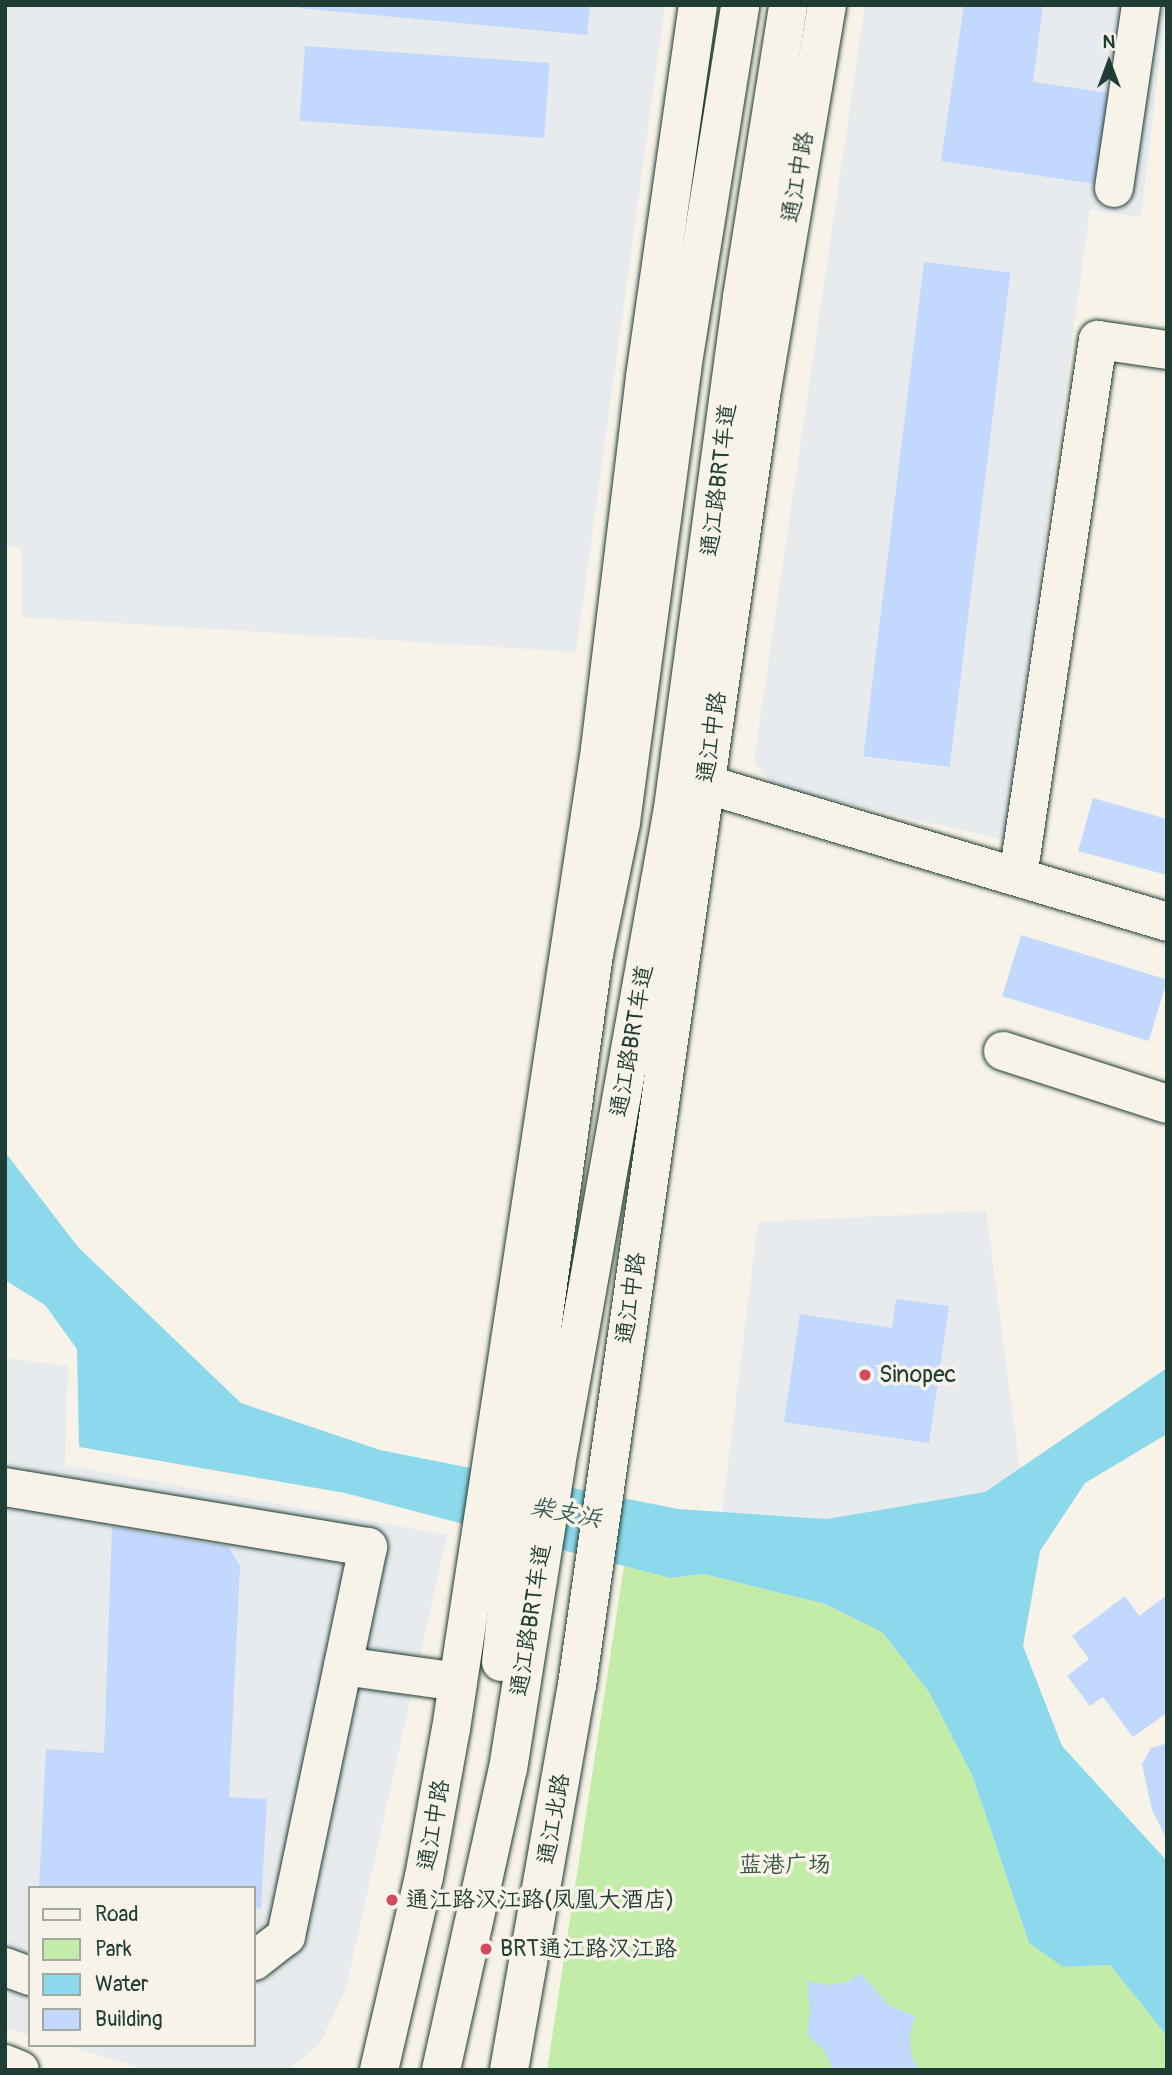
<!DOCTYPE html>
<meta charset="utf-8">
<style>
body{margin:0}
#map{position:relative;width:1172px;height:2075px;overflow:hidden;background:#f7f3e8;font-family:Pangolin,"LXGW WenKai TC",sans-serif}
div>[style]{position:absolute}
.built>*{inset:0;background:#e7ebee}
.green>*{inset:0;background:#c3eca8}
.water>*{inset:0;background:#8dd9ec}
.building>*{inset:0;background:#c3d8fd;transform-origin:0 0}
.roads{filter:drop-shadow(0 0 2px #1f3d34) drop-shadow(0 0 2px #1f3d34)}
.minor>*{height:38px;margin:-19px;padding:0 19px;transform-origin:19px;border-radius:19px;background:#f7f3e8}
.major>*{height:38px;margin:-19px;padding:0 19px;transform-origin:19px;border-radius:19px;background:#f7f3e8}
.dots>*{width:19px;height:19px;translate:-50% -50%;box-sizing:border-box;border:4px solid #f7f3e8;border-radius:50%}
span{translate:-50% -50%;white-space:nowrap;text-align:center;line-height:1.15;-webkit-text-stroke:7px #f7f3e8;paint-order:stroke}
.street-label{font-size:23px;color:#1f3d34}
.poi-label{font-size:23px;color:#1f3d34}
.left{translate:0 -50%;text-align:left}
.park-label{font-size:23px;color:#385745}
.water-label{font-size:24px;color:#355c59;font-style:italic}
.frame{position:absolute;inset:0;border:7px solid #1f3d34;pointer-events:none}
.legend{position:absolute;left:28px;top:1886px;width:228px;height:161px;box-sizing:border-box;background:#f7f3e8;border:2px solid #a1aaa0;margin:0;padding:9px 12px;list-style:none;font-size:21px;color:#1f3d34}
.legend li{display:flex;align-items:center;gap:14px;height:35px}
.legend b{width:35px;border:2px solid #a1aaa0}
.north{position:absolute;left:1074px;top:28px;width:70px;height:70px;-webkit-text-stroke:5px #f7f3e8;paint-order:stroke;rotate:0deg;font-size:19px;font-weight:700;line-height:28px;text-align:center;color:#1f3d34}
.north::after{content:'';display:block;margin:auto;width:24px;height:32px;background:#1f3d34;clip-path:polygon(50% 0,100% 100%,50% 72%,0 100%)}
</style>
<div id="map">
<div class="built">
<i style="clip-path:polygon(5px 5px,665px 5px,576px 652px,21px 617px,21px 547px,5px 547px)"></i>
<i style="clip-path:polygon(865px 5px,1166px 5px,1141px 217px,1090px 209px,1004px 840px,772px 786px,754px 760px)"></i>
<i style="clip-path:polygon(986px 1211px,1020px 1469px,985px 1492px,827px 1519px,722px 1512px,758px 1222px)"></i>
<i style="clip-path:polygon(5px 1358px,68px 1366px,65px 1465px,447px 1535px,346px 1988px,320px 2044px,288px 2070px,148px 2070px,64px 2045px,254px 2045px,254px 1888px,30px 1888px,30px 2035px,5px 2028px)"></i>
</div>
<div class="green">
<i style="clip-path:polygon(624px 1566px,670px 1578px,704px 1574px,825px 1604px,882px 1632px,929px 1692px,972px 1775px,1029px 1943px,1064px 1967px,1110px 1965px,1167px 2036px,1167px 2070px,547px 2070px)"></i>
</div>
<div class="water">
<i style="clip-path:polygon(5px 1152px,78px 1247px,241px 1403px,380px 1450px,678px 1509px,827px 1519px,985px 1492px,1167px 1368px,1167px 1434px,1085px 1483px,1040px 1551px,1023px 1646px,1062px 1746px,1167px 1861px,1167px 2036px,1110px 1965px,1063px 1967px,1029px 1943px,972px 1775px,929px 1692px,882px 1632px,825px 1604px,704px 1574px,670px 1578px,345px 1493px,79px 1447px,77px 1349px,45px 1305px,5px 1280px)"></i>
</div>
<div class="building">
<i style="clip-path:polygon(299px 5px,590px 5px,587px 35px,299px 8px)"></i>
<i style="clip-path:polygon(964px 5px,1043px 5px,1033px 82px,1109px 93px,1095px 184px,941px 161px)"></i>
<i style="left:305px;top:46px;width:245px;height:75px;rotate:4deg"></i>
<i style="left:924px;top:262px;width:87px;height:498px;rotate:7deg"></i>
<i style="clip-path:polygon(1093px 798px,1167px 819px,1167px 875px,1078px 851px)"></i>
<i style="left:1021px;top:935px;width:153px;height:64px;rotate:17deg"></i>
<i style="clip-path:polygon(896px 1299px,949px 1306px,929px 1443px,784px 1422px,800px 1314px,892px 1328px)"></i>
<i style="clip-path:polygon(112px 1527px,229px 1547px,240px 1566px,229px 1797px,267px 1799px,261px 1909px,254px 1908px,254px 1888px,39px 1888px,46px 1749px,104px 1753px)"></i>
<i style="clip-path:polygon(1167px 1595px,1167px 1713px,1133px 1737px,1103px 1697px,1090px 1706px,1067px 1676px,1089px 1659px,1072px 1636px,1125px 1596px,1139px 1616px)"></i>
<i style="clip-path:polygon(1167px 1743px,1167px 1840px,1152px 1810px,1142px 1764px,1151px 1748px)"></i>
<i style="clip-path:polygon(860px 1973px,890px 2006px,915px 2016px,910px 2035px,911px 2056px,919px 2070px,834px 2070px,823px 2049px,807px 2035px,810px 2012px,807px 1981px,827px 1985px,848px 1982px)"></i>
</div>
<div class="roads">
<div class="minor">
<i style="left:1114px;top:188px;width:185px;rotate:-81.6deg"></i>
<i style="left:705px;top:784px;width:482px;rotate:16.6deg"></i>
<i style="left:1018px;top:877px;width:543px;rotate:-81.53deg"></i>
<i style="left:1098px;top:340px;width:70px;rotate:8.2deg"></i>
<i style="left:1003px;top:1051px;width:172px;rotate:17.9deg"></i>
<i style="left:5px;top:1487px;width:368px;rotate:9.4deg"></i>
<i style="left:368px;top:1547px;width:398px;rotate:101.9deg"></i>
<i style="left:286px;top:1936px;width:41px;rotate:142deg"></i>
<i style="left:501px;top:1662px;width:213px;rotate:-83.5deg"></i>
<i style="left:525px;top:1450px;width:501px;rotate:-82.08deg"></i>
<i style="left:594px;top:954px;width:135px;rotate:-78.4deg"></i>
<i style="left:621px;top:822px;width:457px;rotate:-82.3deg"></i>
<i style="left:682px;top:369px;width:369px;rotate:-80.9deg"></i>
<i style="left:343px;top:1666px;width:116px;rotate:7.9deg"></i>
<i style="left:5px;top:1967px;width:27px;rotate:20deg"></i>
<i style="left:441px;top:2070px;width:308px;rotate:-77.5deg"></i>
<i style="left:508px;top:1769px;width:308px;rotate:-81deg"></i>
<i style="left:556px;top:1465px;width:667px;rotate:-79.9deg"></i>
<i style="left:673px;top:808px;width:516px;rotate:-82.31deg"></i>
<i style="left:742px;top:297px;width:296px;rotate:-81deg"></i>
</div>
<div class="major">
<i style="left:5px;top:2064px;width:16px;rotate:22deg"></i>
<i style="left:379px;top:2070px;width:198px;rotate:-76.9deg"></i>
<i style="left:424px;top:1877px;width:150px;rotate:-79.7deg"></i>
<i style="left:451px;top:1729px;width:991px;rotate:-81.35deg"></i>
<i style="left:600px;top:749px;width:375px;rotate:-83.1deg"></i>
<i style="left:645px;top:377px;width:376px;rotate:-81.9deg"></i>
<i style="left:509px;top:2070px;width:391px;rotate:-80deg"></i>
<i style="left:577px;top:1685px;width:1309px;rotate:-81.88deg"></i>
<i style="left:762px;top:389px;width:389px;rotate:-80.4deg"></i>
</div>
</div>
<div class="dots">
<i style="left:865px;top:1375px;background:#d1495b"></i>
<i style="left:392px;top:1900px;background:#d1495b"></i>
<i style="left:486px;top:1949px;background:#d1495b"></i>
</div>
<div class="street-label">
<span style="left:798px;top:177px;rotate:-80deg">通江中路</span>
<span style="left:719px;top:480px;rotate:-83deg">通江路BRT车道</span>
<span style="left:712px;top:737px;rotate:-82deg">通江中路</span>
<span style="left:632px;top:1041px;rotate:-80deg">通江路BRT车道</span>
<span style="left:631px;top:1298px;rotate:-82deg">通江中路</span>
<span style="left:531px;top:1620px;rotate:-81deg">通江路BRT车道</span>
<span style="left:554px;top:1819px;rotate:-80deg">通江北路</span>
<span style="left:434px;top:1825px;rotate:-80deg">通江中路</span>
</div>
<div class="poi-label">
<span class="left" style="left:879px;top:1375px">Sinopec</span>
<span class="left" style="left:406px;top:1900px">通江路汉江路(凤凰大酒店)</span>
<span class="left" style="left:500px;top:1949px">BRT通江路汉江路</span>
</div>
<div class="park-label">
<span style="left:785px;top:1865px">蓝港广场</span>
</div>
<div class="water-label">
<span style="left:566px;top:1513px;rotate:11deg">柴支浜</span>
</div>
<div class="frame"></div>
<ul class="legend">
<li><b style="height:9px;background:#f7f3e8"></b>Road</li>
<li><b style="height:19px;background:#c3eca8"></b>Park</li>
<li><b style="height:19px;background:#8dd9ec"></b>Water</li>
<li><b style="height:19px;background:#c3d8fd"></b>Building</li>
</ul>
<div class="north">N</div>
</div>
